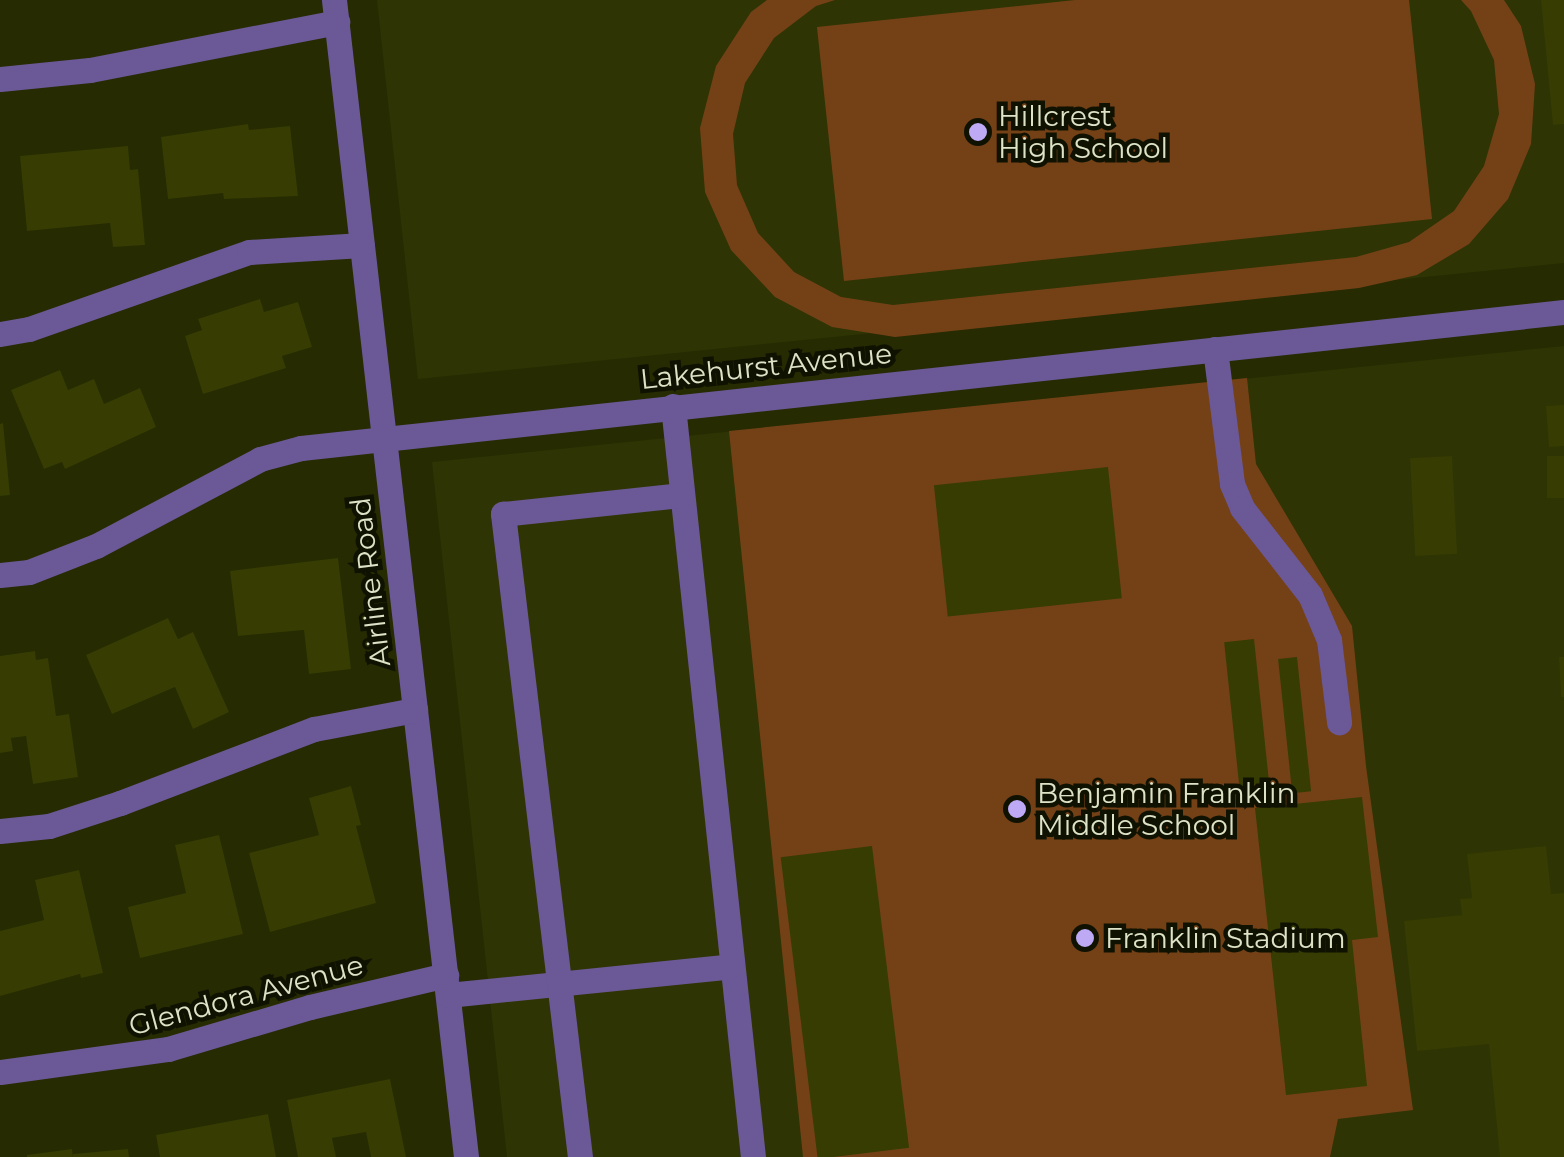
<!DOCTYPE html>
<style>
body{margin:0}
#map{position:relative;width:1564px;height:1157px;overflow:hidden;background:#262b02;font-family:Montserrat,sans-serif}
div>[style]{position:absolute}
.built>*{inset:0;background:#2f3404}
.green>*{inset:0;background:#744117}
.building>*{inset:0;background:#363c02;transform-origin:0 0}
.minor>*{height:25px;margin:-12.5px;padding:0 12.5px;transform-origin:12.5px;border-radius:12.5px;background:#6b5897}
.dots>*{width:28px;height:28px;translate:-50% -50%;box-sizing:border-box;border:5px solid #101201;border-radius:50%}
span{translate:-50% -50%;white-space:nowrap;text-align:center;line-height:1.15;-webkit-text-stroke:9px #101201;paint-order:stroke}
.poi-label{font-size:28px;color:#dee3c7}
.left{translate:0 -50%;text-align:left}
.street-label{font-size:28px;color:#dee3c7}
</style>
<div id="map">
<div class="built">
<i style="clip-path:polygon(377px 0,1564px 0,1564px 263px,418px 379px)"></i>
<i style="clip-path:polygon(1564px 346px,1564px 1157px,507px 1157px,432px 462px)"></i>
</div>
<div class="green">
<i style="clip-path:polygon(767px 0,835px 0,816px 6px,774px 38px,745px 83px,733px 134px,737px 185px,758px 233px,794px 272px,841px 297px,893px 305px,1356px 257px,1409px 242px,1454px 211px,1484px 166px,1499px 114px,1494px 60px,1471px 11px,1461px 0,1504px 0,1521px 26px,1535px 84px,1531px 144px,1508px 199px,1469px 244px,1417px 275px,1359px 288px,895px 337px,832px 327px,775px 297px,731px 250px,705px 192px,700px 128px,716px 66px,751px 12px)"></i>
<i style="clip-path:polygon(1075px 0,1409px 0,1432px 219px,844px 281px,817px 27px)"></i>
<i style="clip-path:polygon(1247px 378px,1256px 464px,1352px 626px,1366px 766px,1413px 1110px,1338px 1119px,1330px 1157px,803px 1157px,729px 431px)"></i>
</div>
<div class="building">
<i style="clip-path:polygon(1541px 0,1564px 0,1564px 124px,1553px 125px)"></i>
<i style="clip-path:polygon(248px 124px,249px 130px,290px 126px,298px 196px,224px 199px,223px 193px,168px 199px,161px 137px)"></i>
<i style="clip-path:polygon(128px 146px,130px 170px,138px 169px,145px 245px,113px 247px,110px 223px,27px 231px,20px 156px)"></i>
<i style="clip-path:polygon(260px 299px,264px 312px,298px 302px,312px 347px,282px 356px,286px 368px,203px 394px,185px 336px,202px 330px,198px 319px)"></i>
<i style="clip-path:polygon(60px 370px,68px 390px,94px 379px,104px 404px,140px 388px,156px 427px,65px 469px,62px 462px,44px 469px,11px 390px)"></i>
<i style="clip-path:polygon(1564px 405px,1564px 446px,1549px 447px,1546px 406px)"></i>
<i style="clip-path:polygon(3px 423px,10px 495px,0 496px,0 424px)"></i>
<i style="left:1452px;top:456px;width:98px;height:42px;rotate:87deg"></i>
<i style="left:1547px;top:456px;width:17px;height:42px"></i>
<i style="left:1108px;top:467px;width:132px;height:175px;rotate:84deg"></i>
<i style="clip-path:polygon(338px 558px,351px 669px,309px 674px,304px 630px,238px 636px,230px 571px)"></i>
<i style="clip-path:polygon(168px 618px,178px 639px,193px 632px,229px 712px,193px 729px,175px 687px,112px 714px,86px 655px)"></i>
<i style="left:1254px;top:639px;width:145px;height:30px;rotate:84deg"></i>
<i style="clip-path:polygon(35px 651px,36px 660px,48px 658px,56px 716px,69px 714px,78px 777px,33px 784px,26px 736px,11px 738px,13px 751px,0 753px,0 656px)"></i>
<i style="left:1297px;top:657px;width:135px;height:19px;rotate:84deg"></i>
<i style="clip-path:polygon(1559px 657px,1564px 657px,1564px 697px,1561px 697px)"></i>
<i style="clip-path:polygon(351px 786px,361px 825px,356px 826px,376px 903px,270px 932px,249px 853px,319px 835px,309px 798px)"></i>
<i style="clip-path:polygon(1362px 797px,1378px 937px,1352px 940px,1367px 1086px,1286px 1095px,1255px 808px)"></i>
<i style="clip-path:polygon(219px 835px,243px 934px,140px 958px,128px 907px,186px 893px,175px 845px)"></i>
<i style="left:872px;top:846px;width:304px;height:92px;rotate:83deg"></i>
<i style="clip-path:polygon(1546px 846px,1551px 894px,1564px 893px,1564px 1157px,1500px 1157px,1489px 1044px,1417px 1051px,1404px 921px,1462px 915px,1460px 899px,1472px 898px,1467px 854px)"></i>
<i style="clip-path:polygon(79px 870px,103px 973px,81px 978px,80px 974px,0 996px,0 931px,44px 920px,35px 880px)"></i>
<i style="clip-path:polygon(390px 1079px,406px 1157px,371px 1157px,366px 1132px,332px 1138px,336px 1157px,298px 1157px,287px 1100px)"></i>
<i style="clip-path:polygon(268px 1114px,276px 1157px,160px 1157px,156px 1135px)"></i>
<i style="clip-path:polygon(72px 1149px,73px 1157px,27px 1157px,27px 1155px)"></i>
<i style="clip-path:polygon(128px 1149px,129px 1157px,73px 1157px,73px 1154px)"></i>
</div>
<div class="minor">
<i style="left:334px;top:0;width:1165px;rotate:83.49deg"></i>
<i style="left:0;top:79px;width:90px;rotate:-5.7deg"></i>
<i style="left:90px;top:70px;width:252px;rotate:-11deg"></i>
<i style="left:0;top:334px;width:29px;rotate:-10deg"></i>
<i style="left:29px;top:329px;width:233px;rotate:-19.3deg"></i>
<i style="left:249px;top:252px;width:113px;rotate:-3.5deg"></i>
<i style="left:1215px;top:349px;width:136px;rotate:82.8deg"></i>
<i style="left:1232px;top:484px;width:26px;rotate:67deg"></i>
<i style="left:1242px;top:508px;width:110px;rotate:52deg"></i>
<i style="left:1310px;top:595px;width:49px;rotate:67.1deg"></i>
<i style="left:1329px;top:640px;width:83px;rotate:83deg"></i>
<i style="left:673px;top:406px;width:755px;rotate:83.92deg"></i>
<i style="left:0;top:575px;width:29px;rotate:-6deg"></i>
<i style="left:29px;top:572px;width:72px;rotate:-21.2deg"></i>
<i style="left:96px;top:546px;width:186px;rotate:-27.9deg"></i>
<i style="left:260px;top:459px;width:42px;rotate:-15deg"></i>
<i style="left:301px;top:448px;width:1270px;rotate:-6.15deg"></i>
<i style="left:0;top:831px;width:49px;rotate:-5.8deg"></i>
<i style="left:49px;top:826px;width:75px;rotate:-17.9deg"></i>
<i style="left:120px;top:803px;width:208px;rotate:-20.9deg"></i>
<i style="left:314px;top:729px;width:103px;rotate:-10.7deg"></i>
<i style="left:448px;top:995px;width:285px;rotate:-5.8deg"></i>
<i style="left:0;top:1072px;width:170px;rotate:-7.8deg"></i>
<i style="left:168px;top:1049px;width:148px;rotate:-16.5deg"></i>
<i style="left:310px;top:1007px;width:140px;rotate:-13.2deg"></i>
<i style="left:580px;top:1157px;width:648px;rotate:-96.83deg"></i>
<i style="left:503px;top:514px;width:180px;rotate:-6.1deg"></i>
</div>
<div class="dots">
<i style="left:978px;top:132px;background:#bea9f5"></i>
<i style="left:1017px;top:809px;background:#bea9f5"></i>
<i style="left:1085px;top:938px;background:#bea9f5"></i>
</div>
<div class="poi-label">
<span class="left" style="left:998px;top:132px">Hillcrest<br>High School</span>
<span class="left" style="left:1037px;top:809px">Benjamin Franklin<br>Middle School</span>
<span class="left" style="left:1105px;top:938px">Franklin Stadium</span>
</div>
<div class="street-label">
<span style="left:766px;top:366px;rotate:-6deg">Lakehurst Avenue</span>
<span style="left:370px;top:582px;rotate:-97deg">Airline Road</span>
<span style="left:246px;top:995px;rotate:-15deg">Glendora Avenue</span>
</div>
</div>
